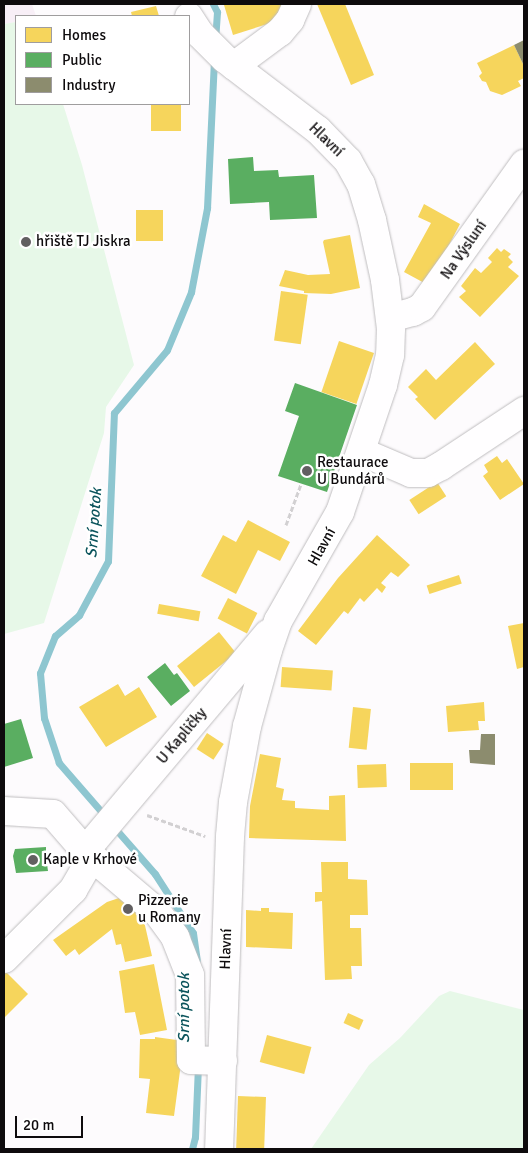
<!DOCTYPE html>
<meta charset="utf-8">
<style>
body{margin:0}
#map{position:relative;width:528px;height:1153px;overflow:hidden;background:#fdfbfd;font-family:Signika,sans-serif}
div>[style]{position:absolute}
.built>*{inset:0;background:#f8eff7}
.green>*{inset:0;background:#e7f8e8}
.homes>*{inset:0;background:#f6d55c;transform-origin:0 0}
.public>*{inset:0;background:#5aae61}
.industry>*{inset:0;background:#8c8c6e}
.stream>*{height:7px;margin:-3.5px;padding:0 3.5px;transform-origin:3.5px;border-radius:3.5px;background:#8ec6d0}
.path>*{height:3px;margin-top:-1.5px;transform-origin:0;background:repeating-linear-gradient(90deg,#d2d0d2 0 5px,transparent 0 7.5px)}
.roads{filter:drop-shadow(0 0 1px #bfbdbf) drop-shadow(0 0 1px #bfbdbf)}
.minor>*{height:28px;margin:-14px;padding:0 14px;transform-origin:14px;border-radius:14px;background:#fffeff}
.dots>*{width:14px;height:14px;translate:-50% -50%;box-sizing:border-box;border:2px solid #fff;border-radius:50%}
span{translate:-50% -50%;white-space:nowrap;text-align:center;line-height:1.15;-webkit-text-stroke:5px #fff;paint-order:stroke}
.street-label{font-size:15px;color:#0e0b0d}
.poi-label{font-size:15px;color:#0e0b0d}
.left{translate:0 -50%;text-align:left}
.water-label{font-size:16px;color:#0b545c;font-style:italic}
.frame{position:absolute;inset:0;border:5px solid #0e0b0d;pointer-events:none}
.legend{position:absolute;left:15px;top:15px;width:175px;height:90px;box-sizing:border-box;background:#fff;border:1px solid #9f9d9e;margin:0;padding:6px 9px;list-style:none;font-size:15px;color:#0e0b0d}
.legend li{display:flex;align-items:center;gap:10px;height:25px}
.legend b{width:25px;border:1px solid #9f9d9e}
.scale{position:absolute;left:15px;top:1116px;width:68px;height:22px;box-sizing:border-box;border:2px solid #0e0b0d;border-top:0;padding-left:6px;font-size:15px;line-height:18px;white-space:nowrap;color:#0e0b0d;-webkit-text-stroke:4px #fff;paint-order:stroke}
</style>
<div id="map">
<div class="built">
<i style="clip-path:polygon(4px 4px,32px 4px,36px 16px,16px 16px,16px 22px,4px 24px)"></i>
</div>
<div class="green">
<i style="clip-path:polygon(16px 22px,16px 104px,63px 104px,82px 165px,134px 365px,106px 407px,104px 433px,44px 623px,4px 634px,4px 24px)"></i>
<i style="clip-path:polygon(450px 991px,524px 1010px,524px 1149px,311px 1149px,369px 1065px,400px 1038px,439px 996px)"></i>
</div>
<div class="homes">
<i style="clip-path:polygon(226px 4px,291px 4px,280px 20px,233px 35px,224px 5px)"></i>
<i style="clip-path:polygon(317px 4px,345px 4px,374px 75px,351px 85px)"></i>
<i style="clip-path:polygon(156px 6px,159px 16px,132px 16px,131px 12px)"></i>
<i style="clip-path:polygon(514px 45px,524px 66px,524px 78px,518px 81px,521px 86px,502px 95px,490px 91px,486px 82px,482px 81px,479px 76px,482px 73px,477px 63px)"></i>
<i style="left:151px;top:104px;width:30px;height:27px"></i>
<i style="clip-path:polygon(424px 204px,460px 224px,428px 285px,404px 272px,431px 223px,418px 217px)"></i>
<i style="left:163px;top:210px;width:31px;height:27px;rotate:90deg"></i>
<i style="clip-path:polygon(350px 235px,360px 288px,331px 294px,304px 293px,304px 291px,279px 286px,285px 270px,308px 275px,330px 274px,323px 242px,324px 240px)"></i>
<i style="clip-path:polygon(497px 248px,501px 252px,504px 249px,511px 254px,508px 257px,513px 262px,508px 267px,519px 276px,480px 317px,459px 297px,466px 291px,461px 286px,475px 268px,481px 273px,492px 262px,488px 258px)"></i>
<i style="left:281px;top:291px;width:27px;height:50px;rotate:8deg"></i>
<i style="left:339px;top:341px;width:37px;height:54px;rotate:19deg"></i>
<i style="clip-path:polygon(475px 342px,495px 364px,435px 420px,415px 399px,418px 397px,408px 387px,426px 369px,436px 380px)"></i>
<i style="clip-path:polygon(497px 456px,502px 463px,507px 459px,524px 484px,500px 500px,483px 476px,488px 472px,484px 465px)"></i>
<i style="left:437px;top:482px;width:17px;height:33px;rotate:57deg"></i>
<i style="clip-path:polygon(248px 520px,290px 542px,280px 561px,258px 550px,236px 594px,201px 576px,223px 535px,236px 542px)"></i>
<i style="clip-path:polygon(377px 535px,410px 565px,398px 577px,391px 572px,381px 583px,386px 587px,382px 593px,377px 588px,364px 602px,360px 598px,348px 614px,344px 611px,316px 645px,298px 631px,338px 578px)"></i>
<i style="left:459px;top:575px;width:9px;height:34px;rotate:72deg"></i>
<i style="left:228px;top:598px;width:33px;height:23px;rotate:27deg"></i>
<i style="left:159px;top:604px;width:42px;height:10px;rotate:10deg"></i>
<i style="clip-path:polygon(524px 623px,524px 667px,517px 669px,508px 626px)"></i>
<i style="left:219px;top:632px;width:27px;height:54px;rotate:51deg"></i>
<i style="left:282px;top:667px;width:51px;height:20px;rotate:4deg"></i>
<i style="clip-path:polygon(118px 684px,125px 696px,139px 687px,157px 717px,106px 747px,79px 707px)"></i>
<i style="clip-path:polygon(484px 702px,485px 721px,478px 721px,479px 730px,448px 732px,446px 706px)"></i>
<i style="left:353px;top:707px;width:18px;height:41px;rotate:6deg"></i>
<i style="left:207px;top:733px;width:20px;height:19px;rotate:33deg"></i>
<i style="clip-path:polygon(260px 754px,281px 758px,276px 787px,284px 789px,282px 800px,295px 801px,295px 808px,329px 810px,329px 796px,345px 795px,346px 841px,249px 838px,250px 806px)"></i>
<i style="left:453px;top:763px;width:27px;height:43px;rotate:90deg"></i>
<i style="left:386px;top:764px;width:23px;height:29px;rotate:88deg"></i>
<i style="clip-path:polygon(321px 862px,348px 862px,348px 879px,367px 880px,368px 915px,350px 915px,350px 928px,361px 928px,362px 966px,351px 966px,352px 979px,325px 980px,322px 901px,315px 902px,315px 892px,322px 892px)"></i>
<i style="clip-path:polygon(125px 896px,141px 908px,152px 956px,125px 962px,121px 944px,116px 945px,112px 929px,79px 955px,75px 949px,66px 956px,53px 940px,107px 902px)"></i>
<i style="clip-path:polygon(261px 908px,269px 908px,269px 912px,293px 913px,292px 949px,246px 947px,246px 910px,261px 911px)"></i>
<i style="clip-path:polygon(154px 964px,167px 1030px,140px 1035px,135px 1012px,125px 1013px,119px 971px)"></i>
<i style="clip-path:polygon(6px 972px,28px 994px,4px 1018px,4px 974px)"></i>
<i style="left:348px;top:1013px;width:17px;height:11px;rotate:24deg"></i>
<i style="left:267px;top:1035px;width:46px;height:28px;rotate:15deg"></i>
<i style="clip-path:polygon(155px 1037px,184px 1041px,174px 1116px,146px 1113px,150px 1079px,139px 1078px,140px 1039px,155px 1039px)"></i>
<i style="left:238px;top:1096px;width:28px;height:53px;rotate:2deg"></i>
</div>
<div class="public">
<i style="clip-path:polygon(253px 157px,254px 171px,278px 170px,279px 177px,314px 175px,317px 218px,270px 220px,269px 202px,230px 204px,228px 159px)"></i>
<i style="clip-path:polygon(295px 383px,357px 405px,327px 492px,278px 476px,299px 416px,285px 411px)"></i>
<i style="clip-path:polygon(165px 663px,174px 675px,177px 673px,190px 691px,171px 706px,147px 677px)"></i>
<i style="clip-path:polygon(21px 719px,33px 758px,4px 767px,4px 724px)"></i>
<i style="clip-path:polygon(46px 847px,46px 854px,52px 854px,53px 864px,47px 864px,48px 871px,16px 873px,13px 856px,15px 849px)"></i>
</div>
<div class="industry">
<i style="clip-path:polygon(524px 40px,524px 66px,514px 45px)"></i>
<i style="clip-path:polygon(481px 734px,495px 734px,495px 765px,470px 763px,469px 750px,480px 750px)"></i>
</div>
<div class="stream">
<i style="left:213px;top:4px;width:9px;rotate:63deg"></i>
<i style="left:217px;top:12px;width:26px;rotate:94deg"></i>
<i style="left:106px;top:817px;width:72px;rotate:-131deg"></i>
<i style="left:59px;top:763px;width:47px;rotate:-108.4deg"></i>
<i style="left:44px;top:718px;width:45px;rotate:-95.1deg"></i>
<i style="left:40px;top:673px;width:40px;rotate:-68deg"></i>
<i style="left:55px;top:636px;width:32px;rotate:-41deg"></i>
<i style="left:79px;top:615px;width:61px;rotate:-61.8deg"></i>
<i style="left:108px;top:561px;width:148px;rotate:-87.7deg"></i>
<i style="left:114px;top:413px;width:82px;rotate:-49.9deg"></i>
<i style="left:167px;top:350px;width:63px;rotate:-67.5deg"></i>
<i style="left:191px;top:292px;width:86px;rotate:-79.2deg"></i>
<i style="left:207px;top:208px;width:150px;rotate:-87.3deg"></i>
<i style="left:113px;top:826px;width:64px;rotate:48.8deg"></i>
<i style="left:155px;top:874px;width:70px;rotate:57.2deg"></i>
<i style="left:193px;top:933px;width:27px;rotate:82deg"></i>
<i style="left:192px;top:1149px;width:12px;rotate:-76deg"></i>
<i style="left:195px;top:1137px;width:71px;rotate:-87.6deg"></i>
</div>
<div class="path">
<i style="left:286px;top:525px;width:44px;rotate:-69.9deg"></i>
<i style="left:147px;top:815px;width:62px;rotate:19.9deg"></i>
</div>
<div class="roads">
<div class="minor">
<i style="left:189px;top:17px;width:20px;rotate:57deg"></i>
<i style="left:200px;top:34px;width:35px;rotate:45deg"></i>
<i style="left:225px;top:59px;width:117px;rotate:37.4deg"></i>
<i style="left:318px;top:130px;width:43px;rotate:45.9deg"></i>
<i style="left:348px;top:161px;width:26px;rotate:61deg"></i>
<i style="left:361px;top:184px;width:38px;rotate:73deg"></i>
<i style="left:372px;top:220px;width:61px;rotate:77.8deg"></i>
<i style="left:385px;top:280px;width:49px;rotate:83deg"></i>
<i style="left:391px;top:329px;width:26px;rotate:92deg"></i>
<i style="left:390px;top:355px;width:31px;rotate:103deg"></i>
<i style="left:383px;top:385px;width:134px;rotate:108.7deg"></i>
<i style="left:340px;top:512px;width:125px;rotate:119.6deg"></i>
<i style="left:278px;top:621px;width:31px;rotate:109deg"></i>
<i style="left:268px;top:650px;width:79px;rotate:105.4deg"></i>
<i style="left:247px;top:726px;width:77px;rotate:100.4deg"></i>
<i style="left:233px;top:802px;width:35px;rotate:95deg"></i>
<i style="left:230px;top:837px;width:312px;rotate:92deg"></i>
<i style="left:234px;top:66px;width:57px;rotate:-36.5deg"></i>
<i style="left:280px;top:32px;width:16px;rotate:-50deg"></i>
<i style="left:290px;top:20px;width:17px;rotate:-66deg"></i>
<i style="left:390px;top:318px;width:24px;rotate:-15deg"></i>
<i style="left:413px;top:312px;width:10px;rotate:-29deg"></i>
<i style="left:422px;top:307px;width:176px;rotate:-54.5deg"></i>
<i style="left:362px;top:452px;width:53px;rotate:23.2deg"></i>
<i style="left:411px;top:473px;width:17px"></i>
<i style="left:428px;top:473px;width:15px;rotate:-28deg"></i>
<i style="left:441px;top:466px;width:100px;rotate:-33.5deg"></i>
<i style="left:4px;top:811px;width:49px;rotate:3.5deg"></i>
<i style="left:53px;top:814px;width:49px;rotate:49.1deg"></i>
<i style="left:85px;top:851px;width:94px;rotate:40.3deg"></i>
<i style="left:157px;top:912px;width:31px;rotate:54deg"></i>
<i style="left:175px;top:937px;width:41px;rotate:68.5deg"></i>
<i style="left:190px;top:975px;width:85px;rotate:89.3deg"></i>
<i style="left:191px;top:1060px;width:32px;rotate:2deg"></i>
<i style="left:4px;top:959px;width:98px;rotate:-45deg"></i>
<i style="left:73px;top:890px;width:24px;rotate:-60deg"></i>
<i style="left:85px;top:869px;width:18px;rotate:-90deg"></i>
<i style="left:85px;top:851px;width:284px;rotate:-49.9deg"></i>
</div>
</div>
<div class="dots">
<i style="left:26px;top:242px;background:#625f61"></i>
<i style="left:307px;top:471px;background:#625f61"></i>
<i style="left:33px;top:860px;background:#625f61"></i>
<i style="left:128px;top:909px;background:#625f61"></i>
</div>
<div class="street-label">
<span style="left:326px;top:140px;rotate:44deg">Hlavní</span>
<span style="left:464px;top:250px;rotate:-55deg">Na Výsluní</span>
<span style="left:322px;top:547px;rotate:-61deg">Hlavní</span>
<span style="left:182px;top:736px;rotate:-50deg">U Kapličky</span>
<span style="left:226px;top:949px;rotate:-88deg">Hlavní</span>
</div>
<div class="poi-label">
<span class="left" style="left:36px;top:242px">hřiště TJ Jiskra</span>
<span class="left" style="left:317px;top:471px">Restaurace<br>U Bundárů</span>
<span class="left" style="left:43px;top:860px">Kaple v Krhové</span>
<span class="left" style="left:138px;top:909px">Pizzerie<br>u Romany</span>
</div>
<div class="water-label">
<span style="left:94px;top:523px;rotate:-86deg">Srní potok</span>
<span style="left:184px;top:1008px;rotate:-90deg">Srní potok</span>
</div>
<div class="frame"></div>
<ul class="legend">
<li><b style="height:14px;background:#f6d55c"></b>Homes</li>
<li><b style="height:14px;background:#5aae61"></b>Public</li>
<li><b style="height:14px;background:#8c8c6e"></b>Industry</li>
</ul>
<div class="scale">20 m</div>
</div>
